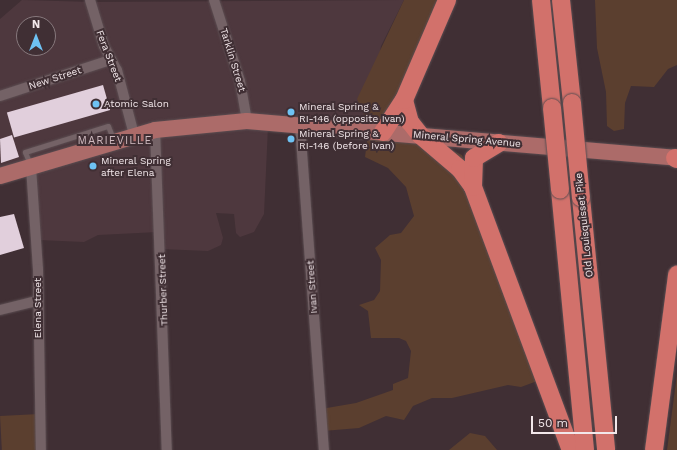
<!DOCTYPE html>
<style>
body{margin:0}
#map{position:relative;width:677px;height:450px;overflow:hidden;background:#402f34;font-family:"Work Sans",sans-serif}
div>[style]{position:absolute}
.built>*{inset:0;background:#4e383e}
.green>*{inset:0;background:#5b3f2f;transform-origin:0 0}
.building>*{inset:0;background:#e1cfdc;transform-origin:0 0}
.roads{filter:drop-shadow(0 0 1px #5b4d51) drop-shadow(0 0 1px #5b4d51)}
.lane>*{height:5px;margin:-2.5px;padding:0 2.5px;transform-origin:2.5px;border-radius:2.5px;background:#746266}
.street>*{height:10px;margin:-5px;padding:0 5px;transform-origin:5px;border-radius:5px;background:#746266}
.primary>*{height:16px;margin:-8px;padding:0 8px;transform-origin:8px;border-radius:8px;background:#ac6b69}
.highway>*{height:18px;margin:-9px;padding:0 9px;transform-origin:9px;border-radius:9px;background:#d2716b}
.bridges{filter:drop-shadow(0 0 1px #5b4d51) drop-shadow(0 0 1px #5b4d51)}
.highway-bridge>*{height:18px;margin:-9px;padding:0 9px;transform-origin:9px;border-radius:9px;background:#d2716b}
.dots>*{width:11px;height:11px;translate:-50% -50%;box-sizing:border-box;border:2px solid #402f34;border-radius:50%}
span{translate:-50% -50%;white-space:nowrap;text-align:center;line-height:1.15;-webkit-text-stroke:4px #402f34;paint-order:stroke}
.street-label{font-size:10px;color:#f2e7ea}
.poi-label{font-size:10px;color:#f2e7ea}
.left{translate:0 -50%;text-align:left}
.neighbourhood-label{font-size:11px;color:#d0bbc0;letter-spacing:1px}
.north{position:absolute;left:16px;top:16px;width:40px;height:40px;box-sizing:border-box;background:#402f34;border:1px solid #87797d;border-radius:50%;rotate:0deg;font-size:11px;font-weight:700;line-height:16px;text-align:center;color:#f2e7ea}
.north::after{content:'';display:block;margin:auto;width:14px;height:18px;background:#6ec2f3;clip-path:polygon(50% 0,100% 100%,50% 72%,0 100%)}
.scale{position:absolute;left:531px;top:416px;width:86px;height:18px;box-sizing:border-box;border:2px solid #f2e7ea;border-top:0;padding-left:5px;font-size:12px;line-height:14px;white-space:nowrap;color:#f2e7ea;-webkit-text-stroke:3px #402f34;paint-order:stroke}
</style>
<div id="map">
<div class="built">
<i style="clip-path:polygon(evenodd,22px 0,93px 2px,404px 0,381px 46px,369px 126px,268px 127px,264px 214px,254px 232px,240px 237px,236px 233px,234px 214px,216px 213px,223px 238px,221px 245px,208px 251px,161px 249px,158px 232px,98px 235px,84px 242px,39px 240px,37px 171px,0 183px,0 19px,22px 0,24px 24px,48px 24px,48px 48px,24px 48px,24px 24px)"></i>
</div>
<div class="green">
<i style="clip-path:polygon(404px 0,451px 0,401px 127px,462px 155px,548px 377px,521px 387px,508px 385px,452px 398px,432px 398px,413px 406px,404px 420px,386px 416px,359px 428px,323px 431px,321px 409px,356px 403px,393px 390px,393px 384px,408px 378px,411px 351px,406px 341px,399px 338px,371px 338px,368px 311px,359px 305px,374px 300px,380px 291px,381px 260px,375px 248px,390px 235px,401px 233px,414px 216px,406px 187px,388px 168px,365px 157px,369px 126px,357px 99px)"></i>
<i style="clip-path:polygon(595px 0,677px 0,677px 65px,668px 69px,654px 87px,631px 86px,625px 103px,624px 129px,614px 131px,607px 126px,606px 92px,597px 48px)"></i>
<i style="clip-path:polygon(677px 374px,677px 450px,667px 450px)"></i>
<i style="left:39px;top:414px;width:36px;height:39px;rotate:87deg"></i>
<i style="clip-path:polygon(470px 433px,485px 436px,497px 450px,449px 450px)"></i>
</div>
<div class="building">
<i style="left:103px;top:85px;width:26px;height:100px;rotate:74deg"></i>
<i style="clip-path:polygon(12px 135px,19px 157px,1px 163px,0 139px)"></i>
<i style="clip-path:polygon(14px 214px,24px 248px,0 255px,0 217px)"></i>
</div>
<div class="roads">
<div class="lane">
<i style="left:30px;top:164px;width:13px;rotate:-113deg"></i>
<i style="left:25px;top:152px;width:87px;rotate:-17.4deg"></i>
<i style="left:108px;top:126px;width:16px;rotate:68deg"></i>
</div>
<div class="street">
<i style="left:90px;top:0;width:48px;rotate:73.1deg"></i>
<i style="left:104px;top:46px;width:27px;rotate:62deg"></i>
<i style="left:117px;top:70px;width:67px;rotate:75.3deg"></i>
<i style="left:214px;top:0;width:85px;rotate:72.2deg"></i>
<i style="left:240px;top:81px;width:41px;rotate:80.1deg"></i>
<i style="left:0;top:96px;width:116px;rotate:-18.1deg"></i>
<i style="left:300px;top:125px;width:326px;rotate:85.8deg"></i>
<i style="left:155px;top:130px;width:320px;rotate:87.9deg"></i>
<i style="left:31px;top:167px;width:102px;rotate:86.1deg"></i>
<i style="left:38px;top:269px;width:181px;rotate:89.1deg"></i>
<i style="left:0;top:310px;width:38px;rotate:-14deg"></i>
</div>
<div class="primary">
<i style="left:0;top:176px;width:162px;rotate:-16.5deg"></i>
<i style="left:155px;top:130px;width:92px;rotate:-5.6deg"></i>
<i style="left:247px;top:121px;width:432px;rotate:4.9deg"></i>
</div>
<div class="highway">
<i style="left:541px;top:0;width:109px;rotate:84.2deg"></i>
<i style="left:561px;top:0;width:104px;rotate:83.9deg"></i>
<i style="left:404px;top:100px;width:23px;rotate:75deg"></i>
<i style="left:410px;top:122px;width:16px;rotate:52deg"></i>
<i style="left:420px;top:135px;width:52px;rotate:40.4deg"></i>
<i style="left:460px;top:169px;width:22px;rotate:54deg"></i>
<i style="left:473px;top:187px;width:281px;rotate:69.6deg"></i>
<i style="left:383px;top:132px;width:38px;rotate:-57deg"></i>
<i style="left:404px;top:100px;width:109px;rotate:-66.7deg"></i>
<i style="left:675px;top:158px;width:2px;rotate:27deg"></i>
<i style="left:473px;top:187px;width:29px;rotate:-88deg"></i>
<i style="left:474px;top:158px;width:29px;rotate:-31deg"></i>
<i style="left:560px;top:190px;width:261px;rotate:84.5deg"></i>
<i style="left:581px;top:198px;width:253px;rotate:84.3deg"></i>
<i style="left:654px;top:450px;width:177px;rotate:-82.5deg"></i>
</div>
</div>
<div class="bridges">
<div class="highway-bridge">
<i style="left:572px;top:103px;width:95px;rotate:84.6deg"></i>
<i style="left:552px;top:108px;width:82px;rotate:84.4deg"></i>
</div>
</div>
<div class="dots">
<i style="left:96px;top:104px;background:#6ec2f3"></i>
<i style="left:291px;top:112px;background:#6ec2f3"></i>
<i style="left:291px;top:139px;background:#6ec2f3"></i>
<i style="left:93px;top:166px;background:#6ec2f3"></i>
</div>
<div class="street-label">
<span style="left:109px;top:56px;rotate:69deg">Fera Street</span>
<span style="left:233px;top:60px;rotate:73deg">Tarklin Street</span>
<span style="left:55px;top:78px;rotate:-18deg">New Street</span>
<span style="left:467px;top:139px;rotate:5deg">Mineral Spring Avenue</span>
<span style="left:584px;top:225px;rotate:-96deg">Old Louisquisset Pike</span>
<span style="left:312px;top:287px;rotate:-94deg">Ivan Street</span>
<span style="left:163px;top:290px;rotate:-92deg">Thurber Street</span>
<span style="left:38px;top:308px;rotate:-90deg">Elena Street</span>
</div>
<div class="poi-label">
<span class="left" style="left:104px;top:104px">Atomic Salon</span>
<span class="left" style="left:299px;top:112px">Mineral Spring &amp;<br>RI-146 (opposite Ivan)</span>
<span class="left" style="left:299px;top:139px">Mineral Spring &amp;<br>RI-146 (before Ivan)</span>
<span class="left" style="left:101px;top:166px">Mineral Spring<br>after Elena</span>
</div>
<div class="neighbourhood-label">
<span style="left:115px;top:141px">MARIEVILLE</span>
</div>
<div class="north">N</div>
<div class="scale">50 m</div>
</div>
